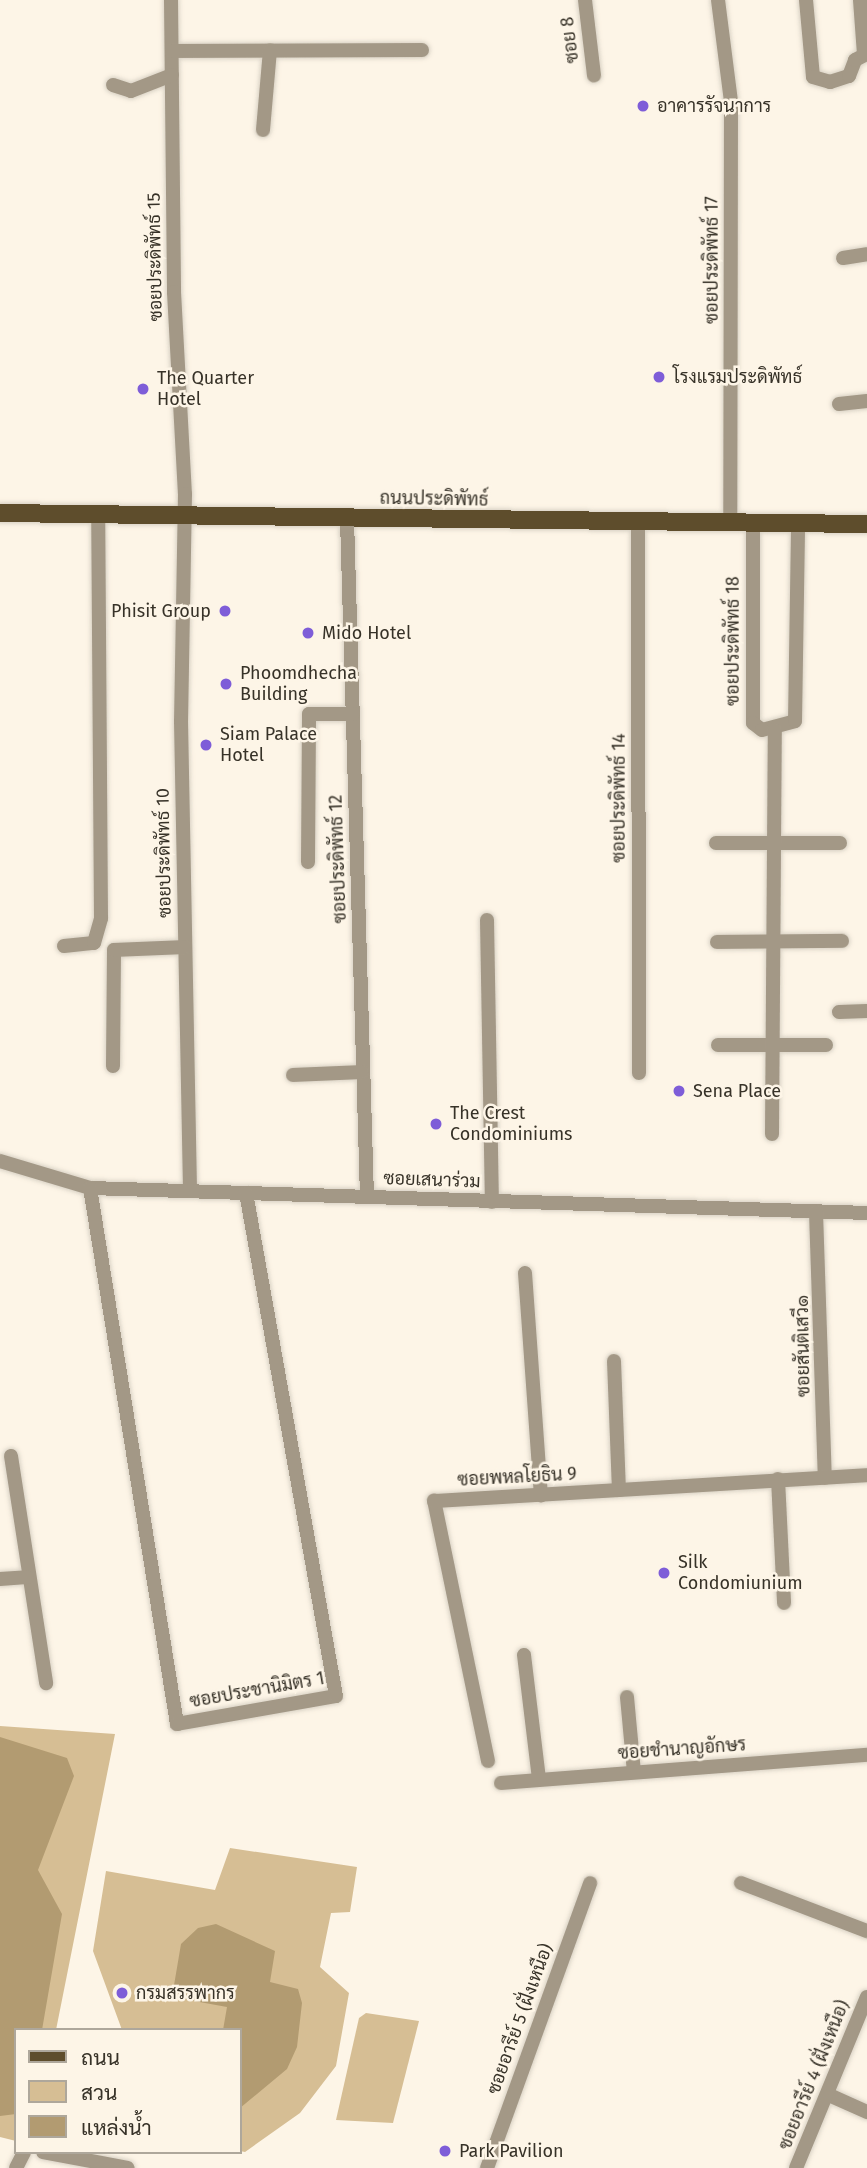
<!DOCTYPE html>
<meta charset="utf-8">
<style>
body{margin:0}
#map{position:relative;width:867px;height:2168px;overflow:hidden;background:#fdf5e7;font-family:"Fira Sans",Sarabun,sans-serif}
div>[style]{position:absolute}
.green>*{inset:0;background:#d6be94}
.water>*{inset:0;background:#b29b71}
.roads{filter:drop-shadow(0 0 2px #d9d2c5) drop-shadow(0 0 2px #d9d2c5)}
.minor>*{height:14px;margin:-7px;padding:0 7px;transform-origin:7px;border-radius:7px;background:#a39886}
.major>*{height:18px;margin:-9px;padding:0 9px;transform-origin:9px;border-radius:9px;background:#5e4d2c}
.dots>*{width:19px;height:19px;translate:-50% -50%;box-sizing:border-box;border:4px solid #fdf5e7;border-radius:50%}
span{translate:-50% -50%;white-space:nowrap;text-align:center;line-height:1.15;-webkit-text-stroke:5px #fdf5e7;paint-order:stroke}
.street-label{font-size:18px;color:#373228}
.poi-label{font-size:18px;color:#373228}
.left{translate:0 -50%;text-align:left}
.right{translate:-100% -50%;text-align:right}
.legend{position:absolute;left:14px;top:2028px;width:228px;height:126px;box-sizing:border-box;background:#fdf5e7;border:2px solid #aea79b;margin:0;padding:9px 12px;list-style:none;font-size:21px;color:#373228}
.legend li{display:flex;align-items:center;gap:14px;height:35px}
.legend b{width:35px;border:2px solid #aea79b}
</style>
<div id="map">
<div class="green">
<i style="clip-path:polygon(0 1726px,115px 1734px,56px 2030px,16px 2030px,16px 2141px,0 2137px)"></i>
<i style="clip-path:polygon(230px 1848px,357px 1867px,350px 1912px,331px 1913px,320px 1967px,349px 1993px,336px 2066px,300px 2113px,245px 2152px,240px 2151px,240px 2030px,122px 2030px,93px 1951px,106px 1871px,215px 1890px)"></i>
<i style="clip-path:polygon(366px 2013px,419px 2021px,393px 2123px,336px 2120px,359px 2018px)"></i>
</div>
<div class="water">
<i style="clip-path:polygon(0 1737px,67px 1758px,74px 1776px,38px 1870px,62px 1914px,42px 2030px,16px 2030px,16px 2114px,0 2116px)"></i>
<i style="clip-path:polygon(216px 1924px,275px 1951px,270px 1982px,298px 1989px,302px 2003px,297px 2047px,287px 2069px,240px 2108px,240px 2030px,223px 2030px,227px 2007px,172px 1997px,181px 1944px,198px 1928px)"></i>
</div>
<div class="roads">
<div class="minor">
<i style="left:171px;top:0;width:292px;rotate:89.4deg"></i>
<i style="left:174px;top:292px;width:202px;rotate:86.9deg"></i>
<i style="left:185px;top:494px;width:227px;rotate:91deg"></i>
<i style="left:181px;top:721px;width:470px;rotate:88.9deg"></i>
<i style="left:585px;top:0;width:76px;rotate:83.2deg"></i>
<i style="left:718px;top:0;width:103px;rotate:82.7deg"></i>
<i style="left:731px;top:102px;width:418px;rotate:90.1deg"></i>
<i style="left:806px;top:0;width:77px;rotate:84.8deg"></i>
<i style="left:813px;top:77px;width:18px;rotate:16deg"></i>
<i style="left:830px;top:82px;width:20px;rotate:-18deg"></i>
<i style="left:849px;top:76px;width:17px;rotate:-69deg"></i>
<i style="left:855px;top:60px;width:13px;rotate:-27deg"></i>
<i style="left:860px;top:0;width:54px;rotate:85.8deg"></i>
<i style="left:172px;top:51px;width:250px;rotate:-0.2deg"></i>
<i style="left:113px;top:85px;width:19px;rotate:18deg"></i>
<i style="left:131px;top:91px;width:44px;rotate:-21.3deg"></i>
<i style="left:263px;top:130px;width:80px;rotate:-85deg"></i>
<i style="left:843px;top:258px;width:24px;rotate:-9deg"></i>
<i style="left:839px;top:404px;width:28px;rotate:-6deg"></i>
<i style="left:347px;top:519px;width:678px;rotate:88.31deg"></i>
<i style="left:753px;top:521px;width:202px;rotate:90deg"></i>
<i style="left:753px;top:723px;width:11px;rotate:38deg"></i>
<i style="left:762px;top:730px;width:34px;rotate:-15deg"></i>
<i style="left:795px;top:721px;width:198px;rotate:-89.1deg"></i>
<i style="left:638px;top:522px;width:551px;rotate:89.9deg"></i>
<i style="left:716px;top:843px;width:124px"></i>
<i style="left:308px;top:862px;width:148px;rotate:-89.6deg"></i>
<i style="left:309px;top:714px;width:44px"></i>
<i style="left:487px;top:920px;width:282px;rotate:89deg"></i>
<i style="left:717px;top:942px;width:125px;rotate:-0.5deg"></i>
<i style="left:64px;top:946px;width:30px;rotate:-6deg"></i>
<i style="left:94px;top:943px;width:26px;rotate:-74deg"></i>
<i style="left:101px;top:918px;width:405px;rotate:-90.4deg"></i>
<i style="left:839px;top:1012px;width:28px;rotate:-2deg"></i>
<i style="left:718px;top:1045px;width:108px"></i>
<i style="left:113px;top:1066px;width:116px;rotate:-89.5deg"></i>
<i style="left:114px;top:950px;width:71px;rotate:-2.4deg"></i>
<i style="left:293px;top:1075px;width:69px;rotate:-2.5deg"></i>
<i style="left:772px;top:1134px;width:404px;rotate:-89.6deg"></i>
<i style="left:0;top:1161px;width:94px;rotate:16.7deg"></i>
<i style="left:90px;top:1188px;width:777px;rotate:1.84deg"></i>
<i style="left:90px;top:1188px;width:543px;rotate:80.78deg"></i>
<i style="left:177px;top:1724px;width:161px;rotate:-10deg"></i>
<i style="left:336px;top:1696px;width:511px;rotate:-100.14deg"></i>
<i style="left:816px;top:1212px;width:266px;rotate:88.1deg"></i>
<i style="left:525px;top:1273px;width:223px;rotate:85.9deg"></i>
<i style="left:614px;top:1361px;width:129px;rotate:87.8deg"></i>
<i style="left:11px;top:1456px;width:230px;rotate:81.2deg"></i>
<i style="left:778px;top:1479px;width:124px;rotate:87.2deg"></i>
<i style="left:0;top:1579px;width:27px;rotate:-4deg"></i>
<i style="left:524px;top:1655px;width:125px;rotate:83.1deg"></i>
<i style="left:627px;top:1697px;width:75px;rotate:84.7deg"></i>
<i style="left:488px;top:1761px;width:266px;rotate:-101.7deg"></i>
<i style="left:434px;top:1501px;width:434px;rotate:-3.4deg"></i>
<i style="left:501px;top:1783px;width:367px;rotate:-4.4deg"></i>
<i style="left:741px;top:1883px;width:135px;rotate:20.9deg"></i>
<i style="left:829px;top:2095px;width:42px;rotate:24.1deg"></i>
<i style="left:43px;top:2152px;width:86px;rotate:10.7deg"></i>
<i style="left:16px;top:2168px;width:18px;rotate:-63deg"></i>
<i style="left:487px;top:2168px;width:303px;rotate:-70.1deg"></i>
<i style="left:796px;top:2168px;width:185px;rotate:-67.5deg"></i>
</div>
<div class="major">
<i style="left:0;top:513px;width:867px;rotate:0.73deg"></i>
</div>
</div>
<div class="dots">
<i style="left:643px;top:106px;background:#7e5dd8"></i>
<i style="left:659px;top:377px;background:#7e5dd8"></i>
<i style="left:143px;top:389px;background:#7e5dd8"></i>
<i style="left:225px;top:611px;background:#7e5dd8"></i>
<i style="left:308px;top:633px;background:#7e5dd8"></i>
<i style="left:226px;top:684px;background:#7e5dd8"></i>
<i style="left:206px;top:745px;background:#7e5dd8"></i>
<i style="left:679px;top:1091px;background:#7e5dd8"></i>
<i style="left:436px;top:1124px;background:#7e5dd8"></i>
<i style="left:664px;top:1573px;background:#7e5dd8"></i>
<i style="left:122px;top:1993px;background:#7e5dd8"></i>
<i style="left:445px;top:2151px;background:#7e5dd8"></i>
</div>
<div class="street-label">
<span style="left:570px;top:40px;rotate:-97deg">ซอย 8</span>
<span style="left:155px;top:257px;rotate:-91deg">ซอยประดิพัทธ์ 15</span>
<span style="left:712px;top:260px;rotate:-90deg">ซอยประดิพัทธ์ 17</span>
<span style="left:434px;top:499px;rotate:1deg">ถนนประดิพัทธ์</span>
<span style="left:733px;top:641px;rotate:-90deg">ซอยประดิพัทธ์ 18</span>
<span style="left:619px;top:798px;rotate:-90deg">ซอยประดิพัทธ์ 14</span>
<span style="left:164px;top:853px;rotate:-91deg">ซอยประดิพัทธ์ 10</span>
<span style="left:338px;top:859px;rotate:-92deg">ซอยประดิพัทธ์ 12</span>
<span style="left:432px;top:1180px;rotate:2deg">ซอยเสนาร่วม</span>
<span style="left:803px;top:1346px;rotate:-91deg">ซอยสันติเสวี๑</span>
<span style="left:517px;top:1477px;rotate:-3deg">ซอยพหลโยธิน 9</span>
<span style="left:257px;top:1690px;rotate:-10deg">ซอยประชานิมิตร 1</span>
<span style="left:682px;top:1749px;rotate:-4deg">ซอยชำนาญอักษร</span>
<span style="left:520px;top:2019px;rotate:-70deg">ซอยอารีย์ 5 (ฝั่งเหนือ)</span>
<span style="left:814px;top:2075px;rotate:-68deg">ซอยอารีย์ 4 (ฝั่งเหนือ)</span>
</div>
<div class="poi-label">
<span class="left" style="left:657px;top:106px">อาคารรัจนาการ</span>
<span class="left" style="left:673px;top:377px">โรงแรมประดิพัทธ์</span>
<span class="left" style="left:157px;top:389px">The Quarter<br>Hotel</span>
<span class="right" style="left:211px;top:611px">Phisit Group</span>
<span class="left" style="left:322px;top:633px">Mido Hotel</span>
<span class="left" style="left:240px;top:684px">Phoomdhecha<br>Building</span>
<span class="left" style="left:220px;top:745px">Siam Palace<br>Hotel</span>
<span class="left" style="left:693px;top:1091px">Sena Place</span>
<span class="left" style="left:450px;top:1124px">The Crest<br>Condominiums</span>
<span class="left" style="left:678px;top:1573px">Silk<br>Condomiunium</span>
<span class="left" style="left:136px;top:1993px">กรมสรรพากร</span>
<span class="left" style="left:459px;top:2151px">Park Pavilion</span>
</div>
<ul class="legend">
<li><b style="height:9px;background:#5e4d2c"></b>ถนน</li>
<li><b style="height:19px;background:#d6be94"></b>สวน</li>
<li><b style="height:19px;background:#b29b71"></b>แหล่งน้ำ</li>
</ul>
</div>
